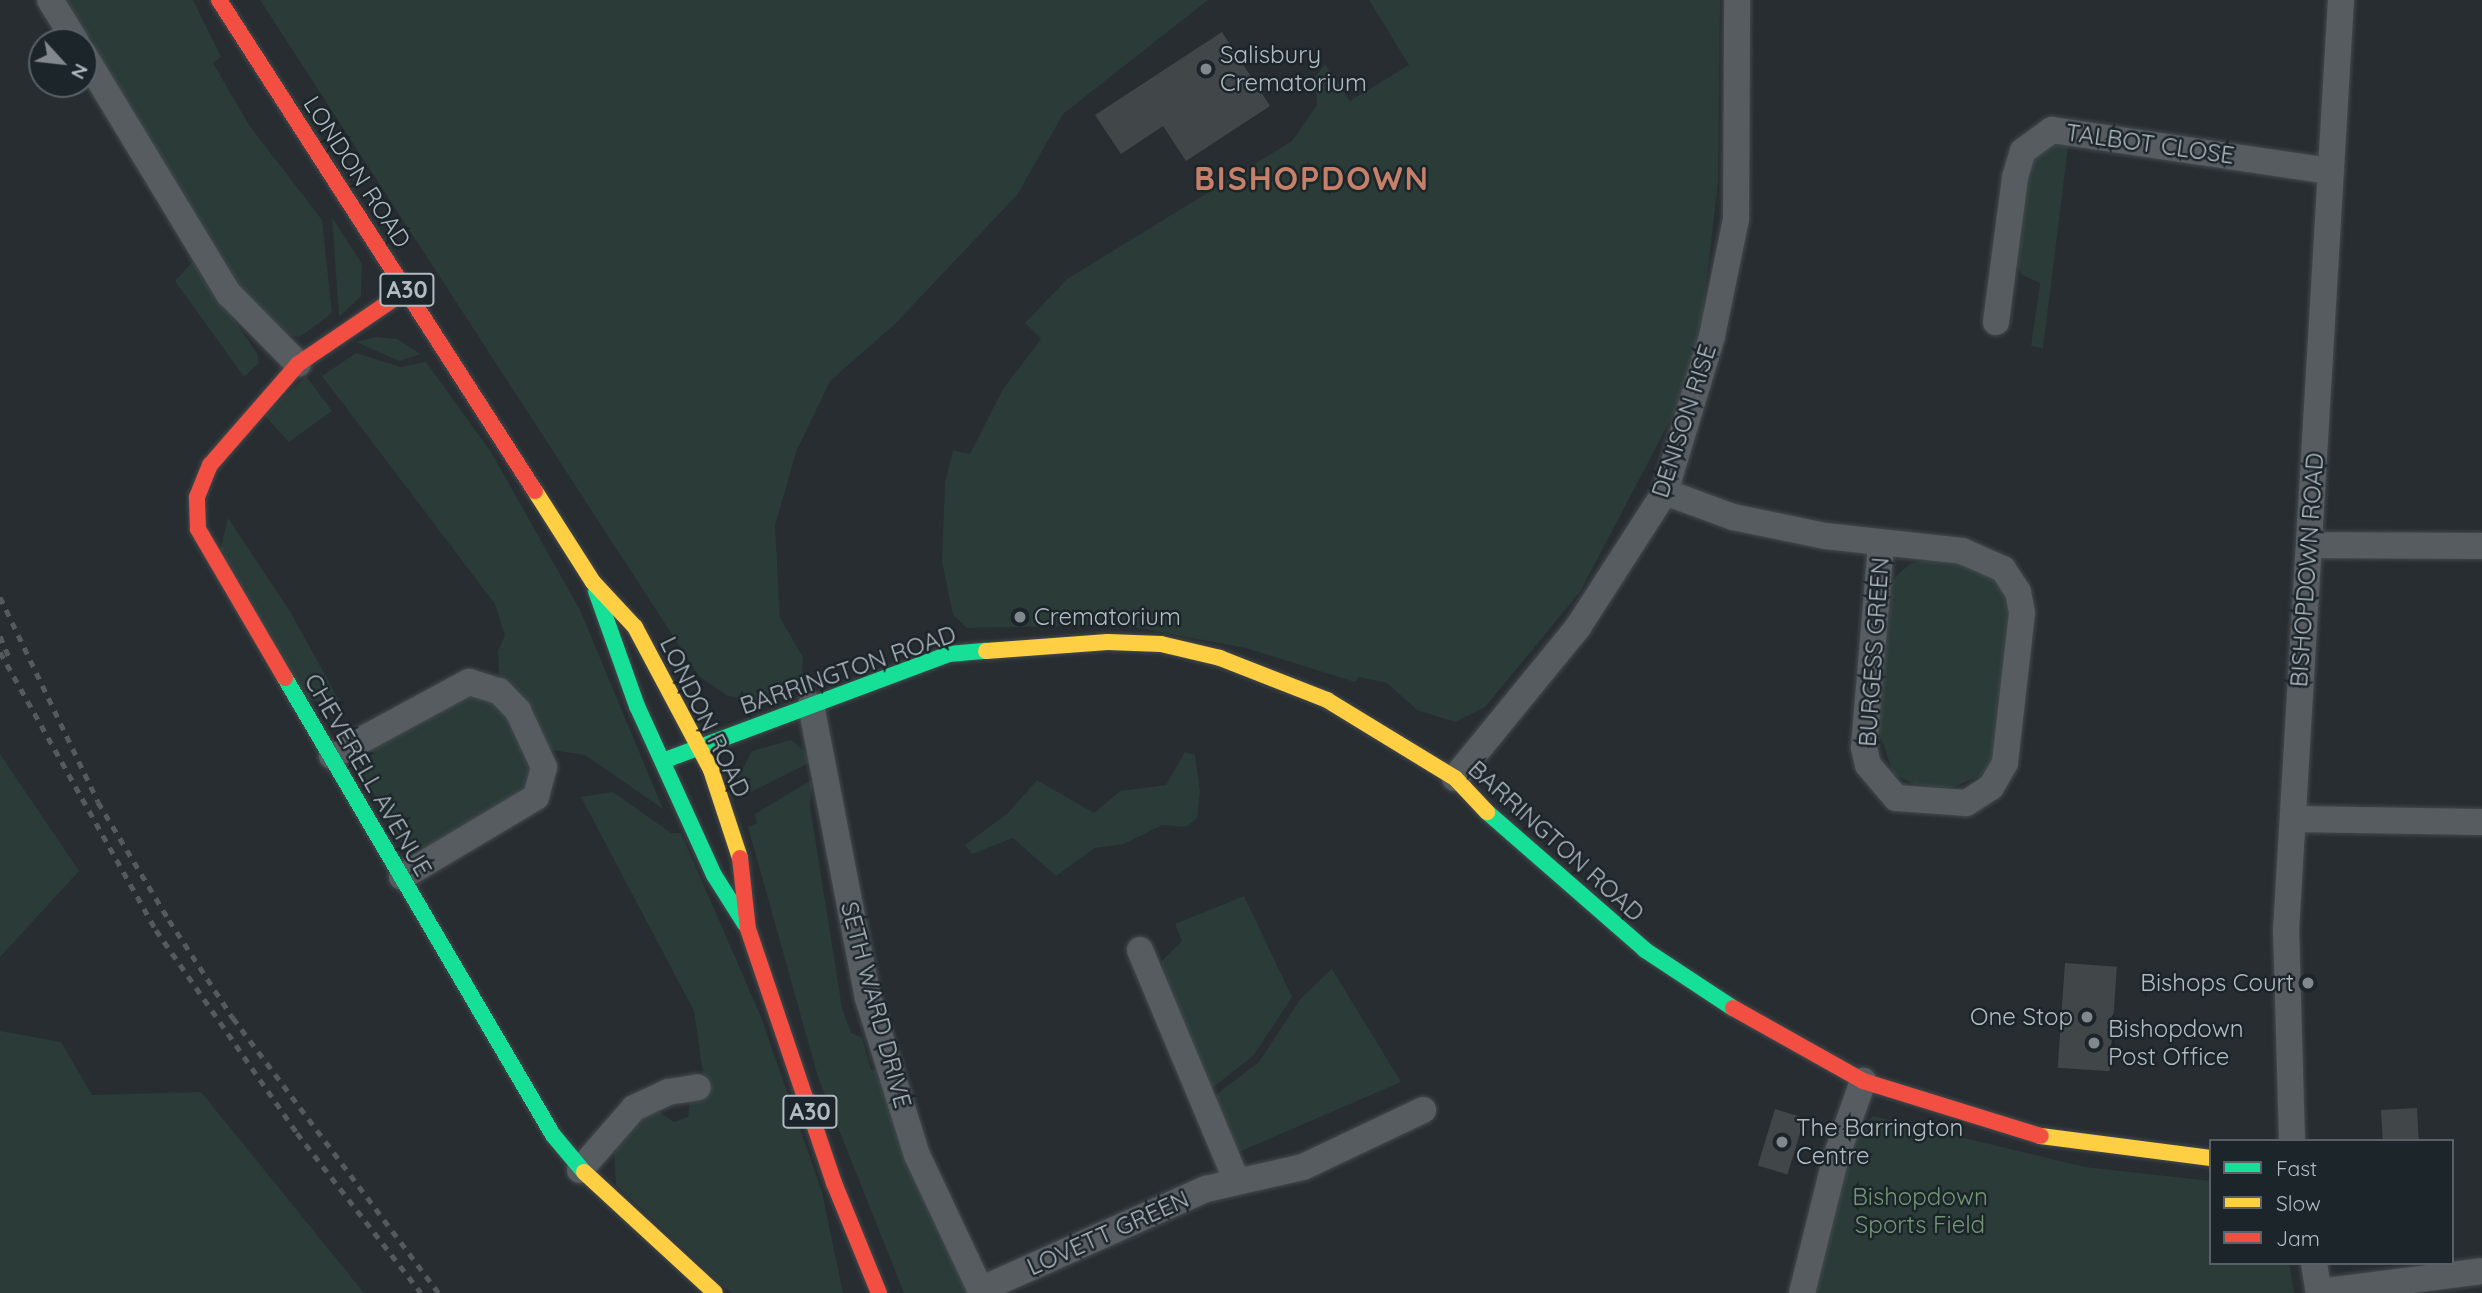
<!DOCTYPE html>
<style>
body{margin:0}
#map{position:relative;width:2482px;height:1293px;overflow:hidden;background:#272d31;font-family:Quicksand,sans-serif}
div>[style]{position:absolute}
.green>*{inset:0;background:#2a3b38}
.building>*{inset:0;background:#414649;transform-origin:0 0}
.roads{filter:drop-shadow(0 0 2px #44494c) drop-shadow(0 0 2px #44494c)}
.street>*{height:26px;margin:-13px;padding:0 13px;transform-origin:13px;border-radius:13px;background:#565c60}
.fast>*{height:16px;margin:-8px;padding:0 8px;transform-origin:8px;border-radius:8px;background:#16e098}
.slow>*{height:16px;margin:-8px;padding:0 8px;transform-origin:8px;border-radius:8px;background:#ffcf43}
.jam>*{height:16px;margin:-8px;padding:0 8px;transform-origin:8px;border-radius:8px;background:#f24e42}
.rail>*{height:5px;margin-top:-2.5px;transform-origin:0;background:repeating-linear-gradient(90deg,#565a5d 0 7px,transparent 0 14px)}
.dots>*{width:19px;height:19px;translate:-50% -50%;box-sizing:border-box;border:4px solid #1c252a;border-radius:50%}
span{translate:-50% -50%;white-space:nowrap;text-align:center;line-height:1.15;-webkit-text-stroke:5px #1c252a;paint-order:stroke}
.shield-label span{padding:2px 5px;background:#1c252a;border:2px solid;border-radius:5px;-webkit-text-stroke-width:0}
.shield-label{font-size:23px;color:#b1bbc2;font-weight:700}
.poi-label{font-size:24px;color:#b1bbc2}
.left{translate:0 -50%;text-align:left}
.right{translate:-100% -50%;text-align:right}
.street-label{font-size:24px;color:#b1bbc2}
.park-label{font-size:24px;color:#729674}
.district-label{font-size:32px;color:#c58069;font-weight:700;letter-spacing:2px}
.legend{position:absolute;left:2209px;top:1139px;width:245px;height:126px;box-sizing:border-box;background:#1c252a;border:2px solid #586167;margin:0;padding:9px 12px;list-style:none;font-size:21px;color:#b1bbc2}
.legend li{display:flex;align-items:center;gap:14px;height:35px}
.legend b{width:35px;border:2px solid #586167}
.north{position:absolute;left:28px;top:28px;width:70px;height:70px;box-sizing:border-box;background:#1c252a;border:2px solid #586167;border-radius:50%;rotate:117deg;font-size:19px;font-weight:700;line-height:28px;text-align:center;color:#b1bbc2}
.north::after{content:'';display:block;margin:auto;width:24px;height:32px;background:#81898f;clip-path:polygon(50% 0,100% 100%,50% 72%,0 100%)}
</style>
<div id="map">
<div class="green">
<i style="clip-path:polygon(62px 0,193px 0,221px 57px,213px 63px,249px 125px,322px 220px,332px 313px,300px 337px,292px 336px,245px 294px)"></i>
<i style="clip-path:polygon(260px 0,1208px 0,1063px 114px,1017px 195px,894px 325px,830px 381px,796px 452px,775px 526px,780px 618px,803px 657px,802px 680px,792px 693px,760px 703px,726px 695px,699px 676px)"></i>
<i style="clip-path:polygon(1369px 0,1720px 0,1718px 183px,1703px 312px,1686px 390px,1580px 592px,1485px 707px,1455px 722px,1417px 710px,1387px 683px,1359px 677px,1355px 682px,1246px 648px,1122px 625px,967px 628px,953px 615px,942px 562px,945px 482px,953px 450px,970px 454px,1003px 389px,1041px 339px,1025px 323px,1067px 279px,1292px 141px,1317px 105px,1315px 77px,1325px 64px,1350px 101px,1409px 65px)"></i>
<i style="clip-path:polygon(2052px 144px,2068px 147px,2043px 348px,2031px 346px,2040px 283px,2022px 275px,2017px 265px,2029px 165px)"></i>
<i style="clip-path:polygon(332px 217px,362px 264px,361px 296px,339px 317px)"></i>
<i style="clip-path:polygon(193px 261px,257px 353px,259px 363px,244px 377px,175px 281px)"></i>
<i style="clip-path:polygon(375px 337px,397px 339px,421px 354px,399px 361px,356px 342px)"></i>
<i style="clip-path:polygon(356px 353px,401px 367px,426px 362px,491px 452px,580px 610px,663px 809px,585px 755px,551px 750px,518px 692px,499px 678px,498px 651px,505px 635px,495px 604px,322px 376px)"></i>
<i style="clip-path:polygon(306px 376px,332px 411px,289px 442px,264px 415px)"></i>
<i style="clip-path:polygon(228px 518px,291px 613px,341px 704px,306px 700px,220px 551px)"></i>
<i style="clip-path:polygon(1945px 558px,2000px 580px,2013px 615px,1999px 747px,1982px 775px,1951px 788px,1914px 784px,1893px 774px,1879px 731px,1888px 592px,1896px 576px,1911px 563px)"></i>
<i style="clip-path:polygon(462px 693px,500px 704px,533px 767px,525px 788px,427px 850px,403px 847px,359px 767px,361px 760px,367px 750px)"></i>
<i style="clip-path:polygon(791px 740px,815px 760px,751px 792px,748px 784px,734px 785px,752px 751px)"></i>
<i style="clip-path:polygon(1185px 752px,1195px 755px,1200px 791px,1197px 818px,1186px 827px,1162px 825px,1124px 844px,1095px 848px,1056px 876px,1013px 838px,972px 854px,965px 845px,1008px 813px,1037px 780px,1094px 813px,1120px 791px,1166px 785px)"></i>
<i style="clip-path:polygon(0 754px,79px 871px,0 957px)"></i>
<i style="clip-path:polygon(813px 779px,810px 806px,842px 1008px,851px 1033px,862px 1037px,871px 1070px,880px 1069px,970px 1293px,904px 1293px,818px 1077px,748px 827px,757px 823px,755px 814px)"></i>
<i style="clip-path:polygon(613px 792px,671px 833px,681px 833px,761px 1017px,822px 1192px,843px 1293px,731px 1293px,616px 1185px,614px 1149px,624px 1128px,656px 1110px,674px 1122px,688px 1117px,690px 1101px,706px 1094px,694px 1011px,581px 797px)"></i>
<i style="clip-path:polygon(1244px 896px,1292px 997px,1253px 1056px,1211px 1089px,1161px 962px,1182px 941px,1175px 924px)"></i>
<i style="clip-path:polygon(1332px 969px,1401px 1082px,1239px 1152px,1214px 1096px,1259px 1062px,1301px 998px)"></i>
<i style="clip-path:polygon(0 1031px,61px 1042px,92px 1095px,201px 1092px,364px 1293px,0 1293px)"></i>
<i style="clip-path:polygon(1873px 1116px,2085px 1167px,2211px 1181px,2211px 1263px,2289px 1263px,2294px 1293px,1813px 1293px,1857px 1130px)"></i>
</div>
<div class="building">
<i style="clip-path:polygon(1222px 32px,1270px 106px,1186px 161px,1163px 126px,1121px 154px,1095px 115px)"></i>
<i style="left:2065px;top:963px;width:52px;height:105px;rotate:4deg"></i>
<i style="left:2417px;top:1108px;width:33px;height:36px;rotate:87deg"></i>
<i style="left:1775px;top:1109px;width:31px;height:59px;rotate:17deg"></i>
</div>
<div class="roads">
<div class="street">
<i style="left:50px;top:0;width:49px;rotate:58.2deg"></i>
<i style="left:84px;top:55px;width:280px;rotate:58.8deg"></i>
<i style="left:229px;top:294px;width:98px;rotate:45.4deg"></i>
<i style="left:1996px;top:322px;width:146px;rotate:-82.5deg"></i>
<i style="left:2015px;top:177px;width:27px;rotate:-73deg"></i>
<i style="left:2023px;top:151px;width:36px;rotate:-36deg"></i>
<i style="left:2052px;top:130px;width:282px;rotate:8.4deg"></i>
<i style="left:1665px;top:492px;width:72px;rotate:20.2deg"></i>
<i style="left:1733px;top:517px;width:94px;rotate:11.7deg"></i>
<i style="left:1825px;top:536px;width:138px;rotate:6.2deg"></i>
<i style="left:1962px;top:551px;width:45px;rotate:23.7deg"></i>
<i style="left:2003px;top:569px;width:27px;rotate:57deg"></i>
<i style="left:2018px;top:592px;width:21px;rotate:79deg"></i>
<i style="left:2022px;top:613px;width:151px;rotate:96.5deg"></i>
<i style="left:2005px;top:763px;width:28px;rotate:120deg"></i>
<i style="left:1991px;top:787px;width:30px;rotate:147deg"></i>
<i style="left:1966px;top:803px;width:70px;rotate:-175.9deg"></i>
<i style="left:1896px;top:798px;width:43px;rotate:-130.3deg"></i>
<i style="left:1868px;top:765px;width:18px;rotate:-103deg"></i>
<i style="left:1864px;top:747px;width:204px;rotate:-85.2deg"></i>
<i style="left:2309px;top:545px;width:173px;rotate:0.3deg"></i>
<i style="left:811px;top:705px;width:298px;rotate:79deg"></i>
<i style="left:868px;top:998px;width:164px;rotate:72.7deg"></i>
<i style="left:917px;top:1155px;width:153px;rotate:64.8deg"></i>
<i style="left:332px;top:756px;width:156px;rotate:-28.4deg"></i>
<i style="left:469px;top:682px;width:31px;rotate:17deg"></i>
<i style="left:499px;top:691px;width:28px;rotate:46deg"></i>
<i style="left:518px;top:711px;width:62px;rotate:65.1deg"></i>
<i style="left:544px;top:767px;width:31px;rotate:105deg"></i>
<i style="left:536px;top:797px;width:156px;rotate:149.2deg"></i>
<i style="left:1455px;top:778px;width:195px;rotate:-50.8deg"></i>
<i style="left:1578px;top:627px;width:161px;rotate:-57.2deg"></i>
<i style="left:1665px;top:492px;width:163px;rotate:-73.2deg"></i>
<i style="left:1712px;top:336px;width:119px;rotate:-78.4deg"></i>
<i style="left:1736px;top:219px;width:219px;rotate:-89.7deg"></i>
<i style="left:2293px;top:819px;width:189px;rotate:0.9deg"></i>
<i style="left:1140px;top:950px;width:248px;rotate:67.3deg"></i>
<i style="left:2292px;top:1141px;width:210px;rotate:-91.6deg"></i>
<i style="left:2286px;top:931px;width:933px;rotate:-86.62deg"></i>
<i style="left:580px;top:1170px;width:82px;rotate:-48.9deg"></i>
<i style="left:634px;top:1108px;width:38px;rotate:-25deg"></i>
<i style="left:668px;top:1092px;width:30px;rotate:-9deg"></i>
<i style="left:2314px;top:1263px;width:30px;rotate:81deg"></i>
<i style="left:980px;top:1290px;width:248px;rotate:-24.1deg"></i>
<i style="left:1206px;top:1189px;width:99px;rotate:-12.8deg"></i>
<i style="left:1303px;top:1167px;width:133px;rotate:-25.4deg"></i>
<i style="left:2319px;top:1292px;width:164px;rotate:-7.3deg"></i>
<i style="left:1802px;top:1293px;width:140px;rotate:-76deg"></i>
<i style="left:1836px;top:1157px;width:81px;rotate:-70.4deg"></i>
</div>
<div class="fast">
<i style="left:596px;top:591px;width:122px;rotate:70.4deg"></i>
<i style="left:637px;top:706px;width:186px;rotate:65.5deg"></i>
<i style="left:714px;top:875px;width:58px;rotate:57.7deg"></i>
<i style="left:285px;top:678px;width:530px;rotate:59.61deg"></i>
<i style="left:553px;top:1135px;width:48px;rotate:50deg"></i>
<i style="left:668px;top:759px;width:300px;rotate:-20.5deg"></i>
<i style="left:949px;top:654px;width:37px;rotate:-5deg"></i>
<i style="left:1487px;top:812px;width:210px;rotate:41.1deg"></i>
<i style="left:1645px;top:950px;width:105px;rotate:33.4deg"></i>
</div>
<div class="slow">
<i style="left:535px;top:491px;width:108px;rotate:57.5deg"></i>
<i style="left:593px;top:582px;width:62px;rotate:47deg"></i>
<i style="left:635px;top:627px;width:162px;rotate:62deg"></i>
<i style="left:711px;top:770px;width:93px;rotate:71.8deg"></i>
<i style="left:986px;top:651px;width:122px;rotate:-4.2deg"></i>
<i style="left:1108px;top:642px;width:53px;rotate:2.2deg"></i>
<i style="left:1161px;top:644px;width:61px;rotate:13.3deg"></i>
<i style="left:1220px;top:658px;width:115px;rotate:21.4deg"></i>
<i style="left:1327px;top:700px;width:150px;rotate:31.4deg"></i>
<i style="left:1455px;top:778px;width:47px;rotate:46.7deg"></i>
<i style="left:2041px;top:1136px;width:171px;rotate:7.4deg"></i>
<i style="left:584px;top:1172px;width:178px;rotate:42.7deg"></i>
</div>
<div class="jam">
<i style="left:219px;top:0;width:584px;rotate:57.24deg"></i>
<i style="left:285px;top:678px;width:173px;rotate:-120.3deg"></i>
<i style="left:198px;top:529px;width:32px;rotate:-92deg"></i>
<i style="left:197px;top:497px;width:35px;rotate:-68deg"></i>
<i style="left:210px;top:465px;width:134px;rotate:-48.9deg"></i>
<i style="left:298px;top:364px;width:132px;rotate:-34.2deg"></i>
<i style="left:740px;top:858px;width:71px;rotate:83.6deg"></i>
<i style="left:748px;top:929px;width:268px;rotate:71.3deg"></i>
<i style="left:834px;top:1183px;width:119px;rotate:67.8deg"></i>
<i style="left:1733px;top:1008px;width:149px;rotate:29.3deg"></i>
<i style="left:1863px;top:1081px;width:186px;rotate:17.2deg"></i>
</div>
</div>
<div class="rail">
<i style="left:0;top:597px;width:227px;rotate:64.4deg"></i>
<i style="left:98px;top:802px;width:138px;rotate:59deg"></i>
<i style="left:169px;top:920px;width:117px;rotate:56.9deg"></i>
<i style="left:233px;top:1018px;width:344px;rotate:53.2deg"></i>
<i style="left:0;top:636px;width:26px;rotate:67deg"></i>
<i style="left:0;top:652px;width:319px;rotate:60.7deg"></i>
<i style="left:156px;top:930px;width:247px;rotate:55.2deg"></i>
<i style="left:297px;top:1133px;width:202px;rotate:52.2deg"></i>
</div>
<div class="dots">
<i style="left:1206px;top:69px;background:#81898f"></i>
<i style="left:1020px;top:617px;background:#81898f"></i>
<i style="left:2308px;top:983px;background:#81898f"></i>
<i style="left:2087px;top:1017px;background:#81898f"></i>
<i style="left:2094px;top:1043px;background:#81898f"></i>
<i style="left:1782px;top:1142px;background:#81898f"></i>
</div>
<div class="shield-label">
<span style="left:407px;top:290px">A30</span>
<span style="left:810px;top:1112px">A30</span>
</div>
<div class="poi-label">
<span class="left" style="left:1220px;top:69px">Salisbury<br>Crematorium</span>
<span class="left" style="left:1034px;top:617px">Crematorium</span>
<span class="right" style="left:2294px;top:983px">Bishops Court</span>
<span class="right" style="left:2073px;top:1017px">One Stop</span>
<span class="left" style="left:2108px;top:1043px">Bishopdown<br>Post Office</span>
<span class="left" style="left:1796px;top:1142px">The Barrington<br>Centre</span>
</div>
<div class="street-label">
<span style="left:2150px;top:144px;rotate:8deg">TALBOT CLOSE</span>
<span style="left:357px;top:172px;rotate:57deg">LONDON ROAD</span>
<span style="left:1684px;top:421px;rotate:-72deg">DENISON RISE</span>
<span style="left:2307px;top:570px;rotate:-86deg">BISHOPDOWN ROAD</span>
<span style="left:1874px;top:652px;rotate:-86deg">BURGESS GREEN</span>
<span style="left:848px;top:670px;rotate:-19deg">BARRINGTON ROAD</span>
<span style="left:705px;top:717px;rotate:64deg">LONDON ROAD</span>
<span style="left:368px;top:775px;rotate:60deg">CHEVERELL AVENUE</span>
<span style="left:1556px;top:841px;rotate:42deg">BARRINGTON ROAD</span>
<span style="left:876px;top:1005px;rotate:75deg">SETH WARD DRIVE</span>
<span style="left:1108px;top:1233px;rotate:-24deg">LOVETT GREEN</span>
</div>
<div class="park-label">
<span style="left:1920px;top:1211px">Bishopdown<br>Sports Field</span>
</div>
<div class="district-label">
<span style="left:1312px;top:178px">BISHOPDOWN</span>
</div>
<ul class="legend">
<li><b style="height:9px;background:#16e098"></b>Fast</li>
<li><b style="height:9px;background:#ffcf43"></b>Slow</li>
<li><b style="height:9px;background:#f24e42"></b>Jam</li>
</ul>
<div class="north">N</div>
</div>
